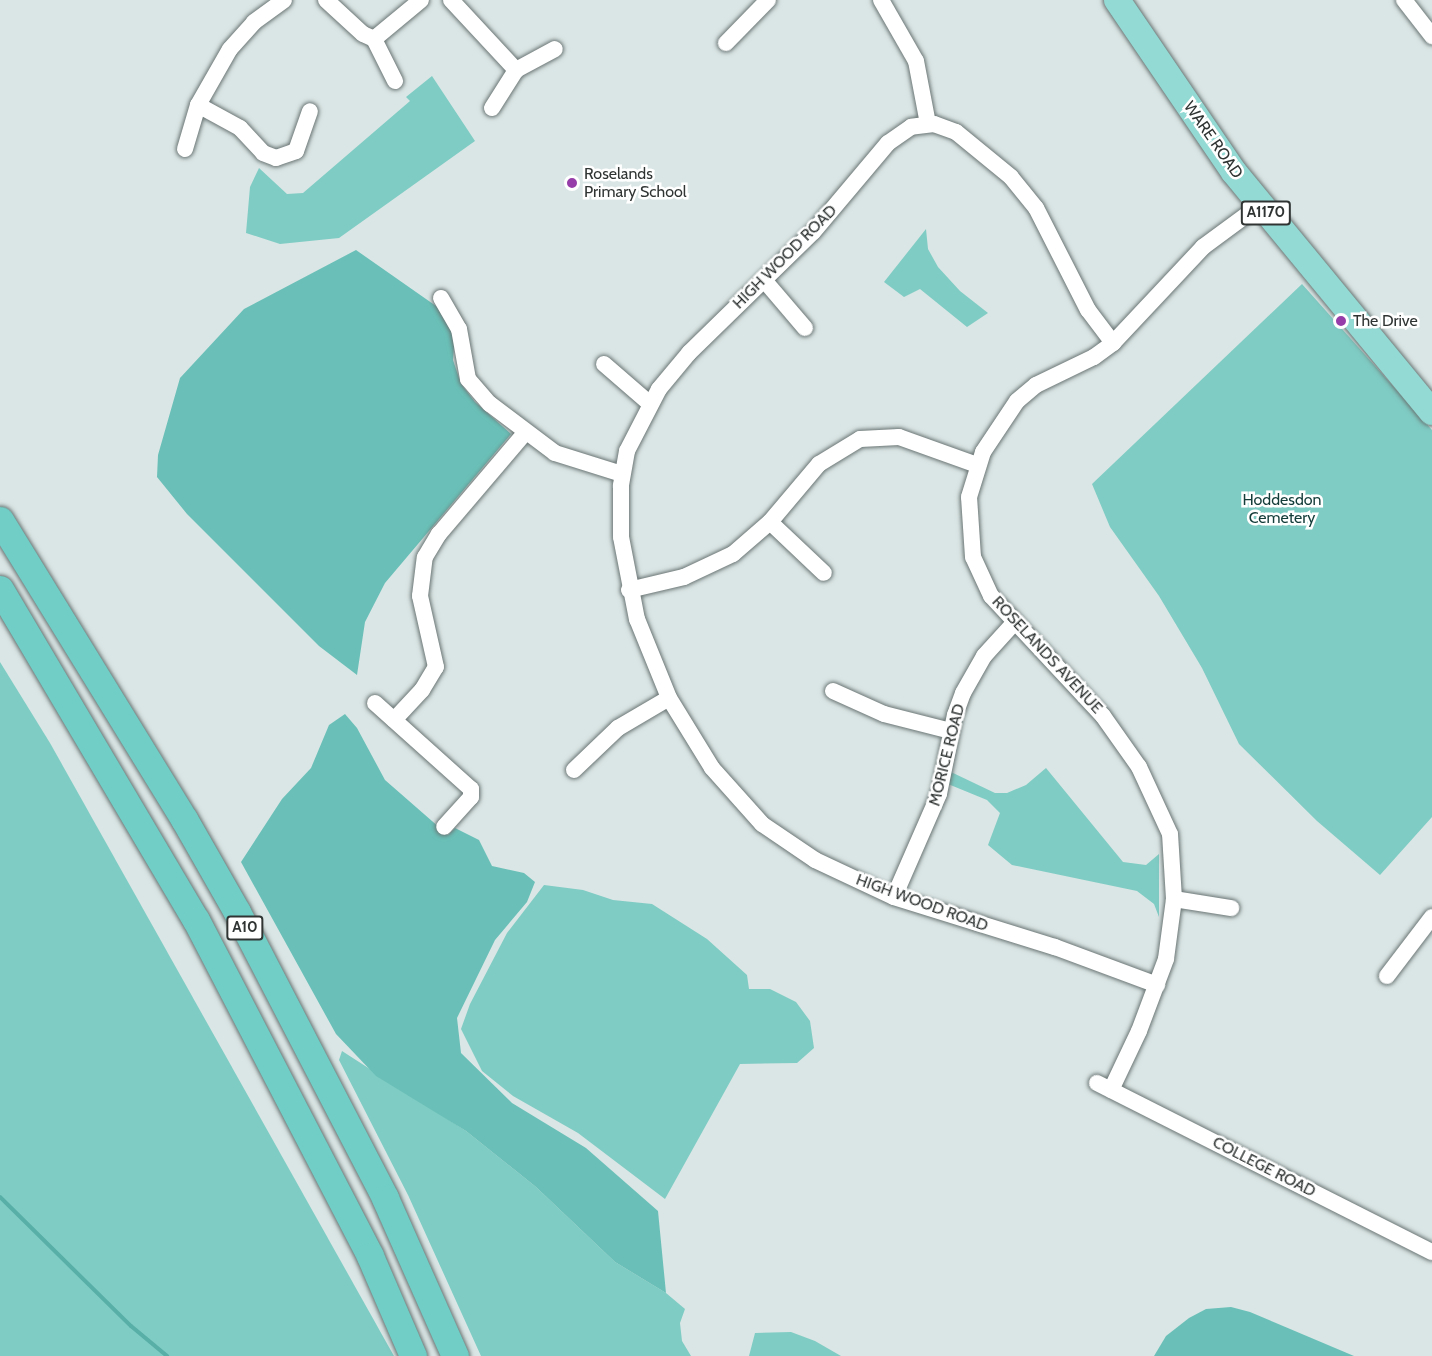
<!DOCTYPE html>
<style>
body{margin:0}
#map{position:relative;width:1432px;height:1356px;overflow:hidden;background:#dae6e5;font-family:Cabin,sans-serif}
div>[style]{position:absolute}
.green>*{inset:0;background:#7fccc4}
.forest>*{inset:0;background:#6ac0b8}
.stream>*{height:4px;margin:-2px;padding:0 2px;transform-origin:2px;border-radius:2px;background:#58afa7}
.roads{filter:drop-shadow(0 0 2px #6a7574) drop-shadow(0 0 2px #6a7574)}
.minor>*{height:16px;margin:-8px;padding:0 8px;transform-origin:8px;border-radius:8px;background:#fff}
.primary>*{height:26px;margin:-13px;padding:0 13px;transform-origin:13px;border-radius:13px;background:#94dad4}
.trunk>*{height:27px;margin:-13.5px;padding:0 13.5px;transform-origin:13.5px;border-radius:13.5px;background:#70cec6}
.dots>*{width:16px;height:16px;translate:-50% -50%;box-sizing:border-box;border:3px solid #fff;border-radius:50%}
span{translate:-50% -50%;white-space:nowrap;text-align:center;line-height:1.15;-webkit-text-stroke:5px #fff;paint-order:stroke}
.shield-label span{padding:2px 4px;background:#fff;border:2px solid;border-radius:4px;-webkit-text-stroke-width:0}
.shield-label{font-size:15px;color:#303534;font-weight:700}
.street-label{font-size:16px;color:#303534}
.poi-label{font-size:16px;color:#303534}
.left{translate:0 -50%;text-align:left}
.park-label{font-size:16px;color:#143d3a}
</style>
<div id="map">
<div class="green">
<i style="clip-path:polygon(432px 76px,475px 141px,339px 238px,280px 244px,246px 233px,250px 187px,259px 168px,287px 194px,303px 193px,410px 101px,406px 97px)"></i>
<i style="clip-path:polygon(926px 229px,928px 249px,938px 267px,960px 291px,988px 313px,967px 327px,920px 289px,904px 297px,884px 282px)"></i>
<i style="clip-path:polygon(1302px 284px,1432px 430px,1432px 817px,1380px 875px,1317px 821px,1239px 744px,1202px 668px,1159px 596px,1110px 527px,1092px 484px)"></i>
<i style="clip-path:polygon(0 662px,50px 743px,394px 1356px,0 1356px)"></i>
<i style="clip-path:polygon(1046px 768px,1123px 862px,1146px 865px,1159px 854px,1159px 917px,1154px 904px,1137px 891px,1012px 865px,988px 845px,1000px 813px,987px 800px,948px 784px,951px 772px,995px 793px,1007px 793px,1026px 785px)"></i>
<i style="clip-path:polygon(544px 885px,583px 890px,613px 900px,652px 904px,707px 939px,747px 975px,749px 989px,770px 989px,796px 1002px,810px 1021px,814px 1048px,797px 1063px,740px 1064px,665px 1199px,578px 1133px,513px 1096px,482px 1071px,461px 1029px,470px 1004px,507px 933px)"></i>
<i style="clip-path:polygon(342px 1051px,466px 1131px,536px 1187px,615px 1262px,666px 1293px,685px 1309px,680px 1323px,682px 1341px,691px 1356px,481px 1356px,408px 1195px,339px 1060px)"></i>
<i style="clip-path:polygon(791px 1332px,815px 1341px,841px 1356px,749px 1356px,755px 1333px)"></i>
</div>
<div class="forest">
<i style="clip-path:polygon(356px 250px,456px 320px,453px 360px,461px 384px,475px 402px,511px 434px,385px 583px,365px 622px,357px 675px,319px 646px,187px 514px,157px 477px,158px 455px,180px 378px,244px 309px)"></i>
<i style="clip-path:polygon(345px 714px,357px 728px,385px 780px,448px 835px,455px 828px,479px 840px,492px 866px,524px 873px,535px 882px,527px 902px,495px 940px,457px 1018px,461px 1053px,512px 1103px,586px 1148px,658px 1211px,666px 1293px,615px 1262px,536px 1187px,466px 1131px,376px 1076px,336px 1034px,241px 862px,282px 799px,311px 768px,329px 725px)"></i>
<i style="clip-path:polygon(1231px 1307px,1250px 1312px,1354px 1356px,1154px 1356px,1166px 1336px,1189px 1318px,1206px 1309px)"></i>
</div>
<div class="stream">
<i style="left:0;top:1197px;width:184px;rotate:44.6deg"></i>
<i style="left:131px;top:1326px;width:47px;rotate:39.8deg"></i>
</div>
<div class="roads">
<div class="minor">
<i style="left:326px;top:0;width:50px;rotate:42.6deg"></i>
<i style="left:363px;top:34px;width:12px;rotate:24deg"></i>
<i style="left:451px;top:0;width:96px;rotate:47.1deg"></i>
<i style="left:881px;top:0;width:70px;rotate:60.2deg"></i>
<i style="left:916px;top:61px;width:64px;rotate:79.2deg"></i>
<i style="left:1404px;top:0;width:46px;rotate:52.1deg"></i>
<i style="left:374px;top:39px;width:61px;rotate:-39.7deg"></i>
<i style="left:374px;top:39px;width:47px;rotate:63.4deg"></i>
<i style="left:726px;top:43px;width:60px;rotate:-45.7deg"></i>
<i style="left:198px;top:105px;width:48px;rotate:28.7deg"></i>
<i style="left:240px;top:128px;width:34px;rotate:47deg"></i>
<i style="left:263px;top:153px;width:14px;rotate:21deg"></i>
<i style="left:276px;top:158px;width:21px;rotate:-19deg"></i>
<i style="left:296px;top:151px;width:42px;rotate:-70.7deg"></i>
<i style="left:492px;top:108px;width:45px;rotate:-57.7deg"></i>
<i style="left:516px;top:70px;width:44px;rotate:-28.3deg"></i>
<i style="left:185px;top:149px;width:46px;rotate:-73.5deg"></i>
<i style="left:198px;top:105px;width:64px;rotate:-60.3deg"></i>
<i style="left:230px;top:49px;width:36px;rotate:-48deg"></i>
<i style="left:254px;top:22px;width:37px;rotate:-36deg"></i>
<i style="left:764px;top:280px;width:63px;rotate:49.5deg"></i>
<i style="left:441px;top:298px;width:36px;rotate:60deg"></i>
<i style="left:459px;top:329px;width:51px;rotate:79.8deg"></i>
<i style="left:468px;top:379px;width:33px;rotate:49deg"></i>
<i style="left:490px;top:404px;width:81px;rotate:37deg"></i>
<i style="left:555px;top:453px;width:70px;rotate:17.4deg"></i>
<i style="left:1113px;top:343px;width:41px;rotate:-127.1deg"></i>
<i style="left:1088px;top:310px;width:114px;rotate:-117deg"></i>
<i style="left:1036px;top:208px;width:40px;rotate:-129deg"></i>
<i style="left:1011px;top:177px;width:71px;rotate:-140.7deg"></i>
<i style="left:956px;top:132px;width:23px;rotate:-160deg"></i>
<i style="left:934px;top:124px;width:23px;rotate:173deg"></i>
<i style="left:911px;top:127px;width:28px;rotate:145deg"></i>
<i style="left:888px;top:143px;width:116px;rotate:130.1deg"></i>
<i style="left:813px;top:232px;width:173px;rotate:135.7deg"></i>
<i style="left:689px;top:353px;width:47px;rotate:129.8deg"></i>
<i style="left:659px;top:389px;width:70px;rotate:117.3deg"></i>
<i style="left:627px;top:451px;width:36px;rotate:100deg"></i>
<i style="left:621px;top:486px;width:51px;rotate:90deg"></i>
<i style="left:621px;top:537px;width:84px;rotate:79deg"></i>
<i style="left:637px;top:619px;width:85px;rotate:67.9deg"></i>
<i style="left:669px;top:698px;width:82px;rotate:58.4deg"></i>
<i style="left:712px;top:768px;width:75px;rotate:48.2deg"></i>
<i style="left:762px;top:824px;width:64px;rotate:34.2deg"></i>
<i style="left:815px;top:860px;width:87px;rotate:25.1deg"></i>
<i style="left:894px;top:897px;width:169px;rotate:17.3deg"></i>
<i style="left:1055px;top:947px;width:109px;rotate:20.4deg"></i>
<i style="left:604px;top:364px;width:60px;rotate:40.9deg"></i>
<i style="left:770px;top:522px;width:74px;rotate:43.4deg"></i>
<i style="left:629px;top:590px;width:57px;rotate:-13.3deg"></i>
<i style="left:684px;top:577px;width:54px;rotate:-25.1deg"></i>
<i style="left:733px;top:554px;width:49px;rotate:-40.9deg"></i>
<i style="left:770px;top:522px;width:76px;rotate:-49.8deg"></i>
<i style="left:819px;top:464px;width:48px;rotate:-31.4deg"></i>
<i style="left:860px;top:439px;width:39px;rotate:-3deg"></i>
<i style="left:899px;top:437px;width:83px;rotate:19.7deg"></i>
<i style="left:833px;top:691px;width:56px;rotate:24.3deg"></i>
<i style="left:884px;top:714px;width:69px;rotate:14.2deg"></i>
<i style="left:375px;top:703px;width:129px;rotate:41.9deg"></i>
<i style="left:471px;top:789px;width:8px;rotate:90deg"></i>
<i style="left:471px;top:797px;width:40px;rotate:132deg"></i>
<i style="left:394px;top:720px;width:41px;rotate:-47deg"></i>
<i style="left:422px;top:690px;width:27px;rotate:-59deg"></i>
<i style="left:436px;top:667px;width:73px;rotate:-102.7deg"></i>
<i style="left:420px;top:596px;width:39px;rotate:-83deg"></i>
<i style="left:425px;top:557px;width:27px;rotate:-59deg"></i>
<i style="left:439px;top:534px;width:133px;rotate:-49.6deg"></i>
<i style="left:574px;top:770px;width:61px;rotate:-43.7deg"></i>
<i style="left:618px;top:728px;width:59px;rotate:-30.5deg"></i>
<i style="left:894px;top:897px;width:112px;rotate:-66.4deg"></i>
<i style="left:939px;top:794px;width:81px;rotate:-78.6deg"></i>
<i style="left:955px;top:715px;width:23px;rotate:-70deg"></i>
<i style="left:963px;top:693px;width:43px;rotate:-60.4deg"></i>
<i style="left:984px;top:656px;width:45px;rotate:-47.7deg"></i>
<i style="left:1174px;top:899px;width:58px;rotate:9deg"></i>
<i style="left:1387px;top:976px;width:74px;rotate:-52.7deg"></i>
<i style="left:1097px;top:1083px;width:375px;rotate:26.8deg"></i>
<i style="left:1111px;top:1090px;width:65px;rotate:-64.6deg"></i>
<i style="left:1139px;top:1031px;width:77px;rotate:-69.4deg"></i>
<i style="left:1166px;top:959px;width:61px;rotate:-82.4deg"></i>
<i style="left:1174px;top:899px;width:65px;rotate:-93.5deg"></i>
<i style="left:1170px;top:834px;width:74px;rotate:-114.8deg"></i>
<i style="left:1139px;top:767px;width:62px;rotate:-125.2deg"></i>
<i style="left:1103px;top:716px;width:164px;rotate:-133deg"></i>
<i style="left:991px;top:596px;width:43px;rotate:-114.8deg"></i>
<i style="left:973px;top:557px;width:60px;rotate:-93.8deg"></i>
<i style="left:969px;top:497px;width:47px;rotate:-72.7deg"></i>
<i style="left:983px;top:452px;width:61px;rotate:-56.3deg"></i>
<i style="left:1017px;top:401px;width:25px;rotate:-40deg"></i>
<i style="left:1036px;top:385px;width:64px;rotate:-25.8deg"></i>
<i style="left:1094px;top:357px;width:24px;rotate:-36deg"></i>
<i style="left:1113px;top:343px;width:132px;rotate:-46.8deg"></i>
<i style="left:1203px;top:247px;width:71px;rotate:-36.4deg"></i>
</div>
<div class="primary">
<i style="left:1117px;top:0;width:208px;rotate:55.8deg"></i>
<i style="left:1234px;top:172px;width:311px;rotate:50.5deg"></i>
</div>
<div class="trunk">
<i style="left:0;top:520px;width:351px;rotate:58.4deg"></i>
<i style="left:184px;top:819px;width:107px;rotate:60.3deg"></i>
<i style="left:237px;top:912px;width:322px;rotate:62.6deg"></i>
<i style="left:385px;top:1198px;width:173px;rotate:66.1deg"></i>
<i style="left:0;top:589px;width:385px;rotate:59.4deg"></i>
<i style="left:196px;top:920px;width:378px;rotate:62.6deg"></i>
<i style="left:370px;top:1256px;width:109px;rotate:66.7deg"></i>
</div>
</div>
<div class="dots">
<i style="left:572px;top:183px;background:#963da9"></i>
<i style="left:1341px;top:321px;background:#963da9"></i>
</div>
<div class="shield-label">
<span style="left:1266px;top:213px">A1170</span>
<span style="left:245px;top:928px">A10</span>
</div>
<div class="street-label">
<span style="left:1213px;top:140px;rotate:55deg">WARE ROAD</span>
<span style="left:785px;top:257px;rotate:-45deg">HIGH WOOD ROAD</span>
<span style="left:1047px;top:655px;rotate:47deg">ROSELANDS AVENUE</span>
<span style="left:947px;top:755px;rotate:-76deg">MORICE ROAD</span>
<span style="left:922px;top:903px;rotate:20deg">HIGH WOOD ROAD</span>
<span style="left:1264px;top:1167px;rotate:27deg">COLLEGE ROAD</span>
</div>
<div class="poi-label">
<span class="left" style="left:584px;top:183px">Roselands<br>Primary School</span>
<span class="left" style="left:1353px;top:321px">The Drive</span>
</div>
<div class="park-label">
<span style="left:1282px;top:509px">Hoddesdon<br>Cemetery</span>
</div>
</div>
